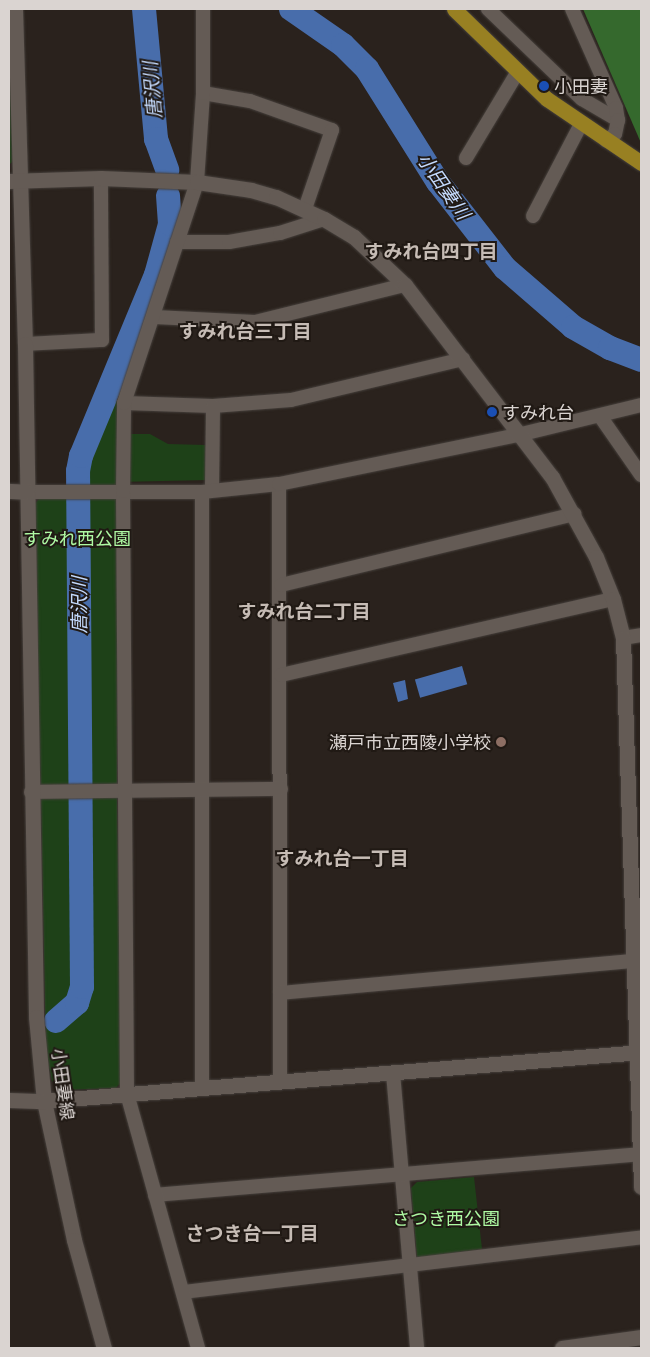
<!DOCTYPE html>
<meta charset="utf-8">
<style>
body{margin:0}
#map{position:relative;width:650px;height:1357px;overflow:hidden;background:#2a221d;font-family:Lato,"Noto Sans JP",sans-serif}
div>[style]{position:absolute}
.green>*{inset:0;background:#1e4118}
.forest>*{inset:0;background:#35692d}
.water>*{inset:0;background:#486dab;transform-origin:0 0}
.river>*{height:24px;margin:-12px;padding:0 12px;transform-origin:12px;border-radius:12px;background:#486dab}
.roads{filter:drop-shadow(0 0 1px #46403c) drop-shadow(0 0 1px #46403c)}
.minor>*{height:14px;margin:-7px;padding:0 7px;transform-origin:7px;border-radius:7px;background:#645b55}
.tertiary>*{height:15px;margin:-7.5px;padding:0 7.5px;transform-origin:7.5px;border-radius:7.5px;background:#645b55}
.trunk>*{height:15px;margin:-7.5px;padding:0 7.5px;transform-origin:7.5px;border-radius:7.5px;background:#988022}
.dots>*{width:14px;height:14px;translate:-50% -50%;box-sizing:border-box;border:2px solid #201914;border-radius:50%}
span{translate:-50% -50%;white-space:nowrap;text-align:center;line-height:1.15;-webkit-text-stroke:4px #201914;paint-order:stroke}
.poi-label{font-size:18px;color:#dad4d1}
.left{translate:0 -50%;text-align:left}
.right{translate:-100% -50%;text-align:right}
.park-label{font-size:18px;color:#aef9a3}
.street-label{font-size:18px;color:#dad4d1}
.water-label{font-size:19px;color:#c4dafd;font-style:italic}
.neighbourhood-label{font-size:19px;color:#c6bcb5;font-weight:700}
.frame{position:absolute;inset:0;border:10px solid #dad4d1;pointer-events:none}
</style>
<div id="map">
<div class="green">
<i style="clip-path:polygon(9px 69px,12px 69px,13px 161px,9px 165px)"></i>
<i style="clip-path:polygon(108px 399px,119px 400px,118px 434px,150px 434px,168px 444px,206px 445px,208px 480px,118px 482px,117px 800px,122px 1081px,116px 1088px,63px 1090px,52px 1081px,46px 1054px,35px 504px,41px 496px,83px 495px,83px 461px)"></i>
<i style="clip-path:polygon(474px 1177px,482px 1249px,417px 1258px,411px 1188px,417px 1182px)"></i>
</div>
<div class="forest">
<i style="clip-path:polygon(583px 9px,641px 9px,641px 143px)"></i>
</div>
<div class="water">
<i style="left:462px;top:666px;width:19px;height:49px;rotate:74deg"></i>
<i style="clip-path:polygon(405px 680px,408px 699px,398px 702px,393px 683px)"></i>
</div>
<div class="river">
<i style="left:144px;top:9px;width:131px;rotate:84.7deg"></i>
<i style="left:156px;top:139px;width:33px;rotate:70deg"></i>
<i style="left:291px;top:9px;width:63px;rotate:34.7deg"></i>
<i style="left:343px;top:45px;width:34px;rotate:45deg"></i>
<i style="left:367px;top:69px;width:133px;rotate:57.9deg"></i>
<i style="left:438px;top:182px;width:109px;rotate:52.1deg"></i>
<i style="left:505px;top:268px;width:90px;rotate:40.9deg"></i>
<i style="left:573px;top:327px;width:43px;rotate:29.6deg"></i>
<i style="left:610px;top:348px;width:33px;rotate:21deg"></i>
<i style="left:56px;top:1021px;width:28px;rotate:-41deg"></i>
<i style="left:77px;top:1003px;width:17px;rotate:-73deg"></i>
<i style="left:82px;top:987px;width:516px;rotate:-90.44deg"></i>
<i style="left:78px;top:471px;width:15px;rotate:-79deg"></i>
<i style="left:81px;top:456px;width:196px;rotate:-67.5deg"></i>
<i style="left:156px;top:275px;width:53px;rotate:-74.6deg"></i>
<i style="left:170px;top:224px;width:28px;rotate:-94deg"></i>
</div>
<div class="roads">
<div class="minor">
<i style="left:488px;top:9px;width:130px;rotate:43.8deg"></i>
<i style="left:582px;top:99px;width:42px;rotate:30.3deg"></i>
<i style="left:572px;top:9px;width:108px;rotate:66deg"></i>
<i style="left:616px;top:108px;width:12px;rotate:81deg"></i>
<i style="left:618px;top:120px;width:14px;rotate:102deg"></i>
<i style="left:615px;top:134px;width:11px;rotate:142deg"></i>
<i style="left:203px;top:93px;width:48px;rotate:9.7deg"></i>
<i style="left:250px;top:101px;width:87px;rotate:19.5deg"></i>
<i style="left:332px;top:130px;width:83px;rotate:108.9deg"></i>
<i style="left:466px;top:158px;width:99px;rotate:-59deg"></i>
<i style="left:533px;top:216px;width:104px;rotate:-62.4deg"></i>
<i style="left:177px;top:242px;width:52px"></i>
<i style="left:229px;top:242px;width:52px;rotate:-10deg"></i>
<i style="left:280px;top:233px;width:46px;rotate:-17.7deg"></i>
<i style="left:155px;top:317px;width:100px;rotate:2.9deg"></i>
<i style="left:255px;top:322px;width:154px;rotate:-13.9deg"></i>
<i style="left:25px;top:344px;width:77px;rotate:-3deg"></i>
<i style="left:102px;top:340px;width:162px;rotate:-90.4deg"></i>
<i style="left:124px;top:403px;width:89px;rotate:1.9deg"></i>
<i style="left:213px;top:406px;width:78px;rotate:-4.4deg"></i>
<i style="left:291px;top:400px;width:177px;rotate:-13.4deg"></i>
<i style="left:600px;top:416px;width:72px;rotate:55.2deg"></i>
<i style="left:279px;top:484px;width:597px;rotate:89.9deg"></i>
<i style="left:212px;top:490px;width:84px;rotate:-89.3deg"></i>
<i style="left:27px;top:492px;width:175px"></i>
<i style="left:202px;top:492px;width:77px;rotate:-5.9deg"></i>
<i style="left:279px;top:484px;width:248px;rotate:-11.6deg"></i>
<i style="left:522px;top:434px;width:122px;rotate:-13.7deg"></i>
<i style="left:202px;top:492px;width:596px;rotate:90deg"></i>
<i style="left:281px;top:585px;width:302px;rotate:-13.6deg"></i>
<i style="left:623px;top:638px;width:18px;rotate:-9deg"></i>
<i style="left:281px;top:675px;width:341px;rotate:-12.9deg"></i>
<i style="left:31px;top:792px;width:250px;rotate:-0.7deg"></i>
<i style="left:280px;top:993px;width:363px;rotate:-5.2deg"></i>
<i style="left:393px;top:1073px;width:276px;rotate:85deg"></i>
<i style="left:155px;top:1195px;width:488px;rotate:-4.8deg"></i>
<i style="left:183px;top:1292px;width:461px;rotate:-6.8deg"></i>
<i style="left:198px;top:1348px;width:264px;rotate:-105.6deg"></i>
<i style="left:127px;top:1094px;width:603px;rotate:-90.38deg"></i>
<i style="left:123px;top:491px;width:88px;rotate:-89.3deg"></i>
<i style="left:124px;top:403px;width:233px;rotate:-71.7deg"></i>
<i style="left:197px;top:182px;width:89px;rotate:-86.1deg"></i>
<i style="left:203px;top:93px;width:84px;rotate:-90deg"></i>
</div>
<div class="tertiary">
<i style="left:15px;top:9px;width:335px;rotate:88.3deg"></i>
<i style="left:25px;top:344px;width:673px;rotate:89.06deg"></i>
<i style="left:36px;top:1017px;width:84px;rotate:84.6deg"></i>
<i style="left:44px;top:1101px;width:142px;rotate:77.8deg"></i>
<i style="left:74px;top:1240px;width:112px;rotate:74.5deg"></i>
<i style="left:9px;top:181px;width:92px;rotate:-1.9deg"></i>
<i style="left:101px;top:178px;width:96px;rotate:2.4deg"></i>
<i style="left:197px;top:182px;width:55px;rotate:8.4deg"></i>
<i style="left:251px;top:190px;width:26px;rotate:16deg"></i>
<i style="left:276px;top:197px;width:53px;rotate:24.6deg"></i>
<i style="left:324px;top:219px;width:35px;rotate:31deg"></i>
<i style="left:354px;top:237px;width:70px;rotate:43.3deg"></i>
<i style="left:405px;top:285px;width:242px;rotate:52.6deg"></i>
<i style="left:552px;top:477px;width:91px;rotate:61.2deg"></i>
<i style="left:596px;top:557px;width:45px;rotate:68deg"></i>
<i style="left:613px;top:599px;width:40px;rotate:75.6deg"></i>
<i style="left:623px;top:638px;width:549px;rotate:88.12deg"></i>
<i style="left:9px;top:491px;width:18px;rotate:3deg"></i>
<i style="left:9px;top:1100px;width:35px;rotate:2deg"></i>
<i style="left:44px;top:1101px;width:599px;rotate:-4.69deg"></i>
<i style="left:562px;top:1348px;width:80px;rotate:-7.9deg"></i>
</div>
<div class="trunk">
<i style="left:454px;top:9px;width:129px;rotate:44.1deg"></i>
<i style="left:547px;top:99px;width:114px;rotate:34.2deg"></i>
</div>
</div>
<div class="dots">
<i style="left:544px;top:86px;background:#1a4fb4"></i>
<i style="left:492px;top:412px;background:#1a4fb4"></i>
<i style="left:501px;top:742px;background:#8d6e63"></i>
</div>
<div class="poi-label">
<span class="left" style="left:554px;top:86px">小田妻</span>
<span class="left" style="left:502px;top:412px">すみれ台</span>
<span class="right" style="left:491px;top:742px">瀬戸市立西陵小学校</span>
</div>
<div class="park-label">
<span style="left:77px;top:538px">すみれ西公園</span>
<span style="left:446px;top:1218px">さつき西公園</span>
</div>
<div class="street-label">
<span style="left:63px;top:1084px;rotate:82deg">小田妻線</span>
</div>
<div class="water-label">
<span style="left:152px;top:90px;rotate:-95deg">唐沢川</span>
<span style="left:444px;top:186px;rotate:55deg">小田妻川</span>
<span style="left:79px;top:605px;rotate:-90deg">唐沢川</span>
</div>
<div class="neighbourhood-label">
<span style="left:431px;top:251px">すみれ台四丁目</span>
<span style="left:245px;top:331px">すみれ台三丁目</span>
<span style="left:304px;top:611px">すみれ台二丁目</span>
<span style="left:342px;top:858px">すみれ台一丁目</span>
<span style="left:252px;top:1233px">さつき台一丁目</span>
</div>
<div class="frame"></div>
</div>
